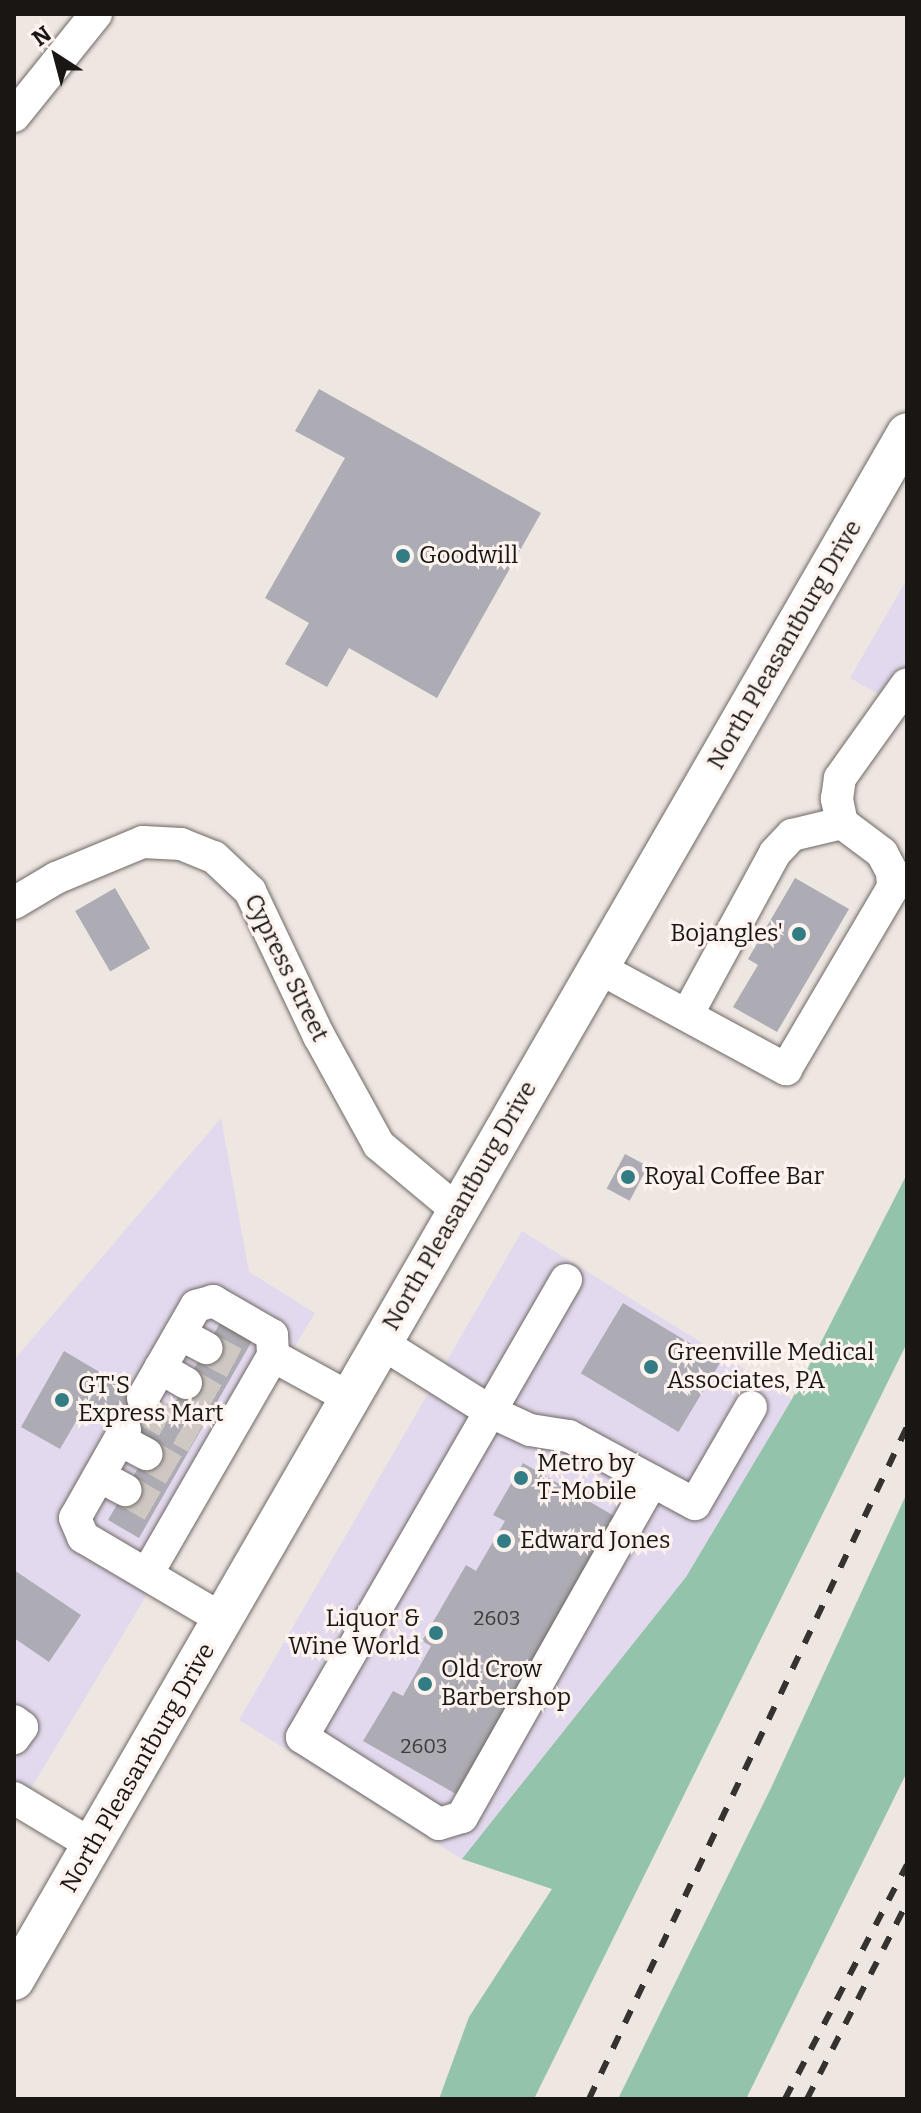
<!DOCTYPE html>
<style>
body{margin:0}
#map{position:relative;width:921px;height:2113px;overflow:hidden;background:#eee6e1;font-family:Bitter,serif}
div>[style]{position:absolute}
.commercial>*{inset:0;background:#e3d9ee}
.forest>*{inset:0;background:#94c3ab}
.building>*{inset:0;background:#adabb3;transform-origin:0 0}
.minor-tunnel>*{height:32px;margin-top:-16px;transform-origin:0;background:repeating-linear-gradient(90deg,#cec7c2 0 32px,transparent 0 48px)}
.roads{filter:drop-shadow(0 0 2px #6f6864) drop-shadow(0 0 2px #6f6864)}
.minor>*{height:32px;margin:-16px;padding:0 16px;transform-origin:16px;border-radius:16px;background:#fff}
.major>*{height:40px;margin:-20px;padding:0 20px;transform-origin:20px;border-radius:20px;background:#fff}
.rail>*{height:6px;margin-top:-3px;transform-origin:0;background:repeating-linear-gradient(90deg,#363230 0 14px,transparent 0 28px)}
.dots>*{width:22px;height:22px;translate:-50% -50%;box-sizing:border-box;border:4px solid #fcf3ee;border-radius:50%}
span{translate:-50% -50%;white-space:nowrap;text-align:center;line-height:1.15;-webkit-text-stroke:6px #fcf3ee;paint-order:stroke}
.number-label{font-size:20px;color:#3e3b3c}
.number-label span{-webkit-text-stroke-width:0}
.poi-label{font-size:24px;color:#191614}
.left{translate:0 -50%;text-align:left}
.right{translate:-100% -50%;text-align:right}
.street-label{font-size:24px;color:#191614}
.frame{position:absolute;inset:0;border:16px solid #191614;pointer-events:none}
.north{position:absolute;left:16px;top:16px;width:80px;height:80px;-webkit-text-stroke:6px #fcf3ee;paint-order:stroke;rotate:324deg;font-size:22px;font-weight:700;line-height:32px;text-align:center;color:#191614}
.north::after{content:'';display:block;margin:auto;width:28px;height:36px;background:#191614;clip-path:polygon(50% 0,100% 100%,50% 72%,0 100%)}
</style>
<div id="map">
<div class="commercial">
<i style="clip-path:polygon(907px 579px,907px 710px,850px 678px)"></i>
<i style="clip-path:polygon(221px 1118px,249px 1272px,315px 1313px,14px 1817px,14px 1360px)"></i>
<i style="clip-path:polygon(522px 1231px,792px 1399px,686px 1577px,462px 1859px,239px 1720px)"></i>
</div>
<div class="forest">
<i style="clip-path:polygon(907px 1174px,907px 1343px,534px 2099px,439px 2099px,469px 2017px,552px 1889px,462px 1859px,686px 1577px,792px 1399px)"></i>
<i style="clip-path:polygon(907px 1493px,907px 1772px,746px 2099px,618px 2099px,771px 1788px)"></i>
</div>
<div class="building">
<i style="clip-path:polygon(319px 389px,541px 513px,437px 698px,349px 648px,327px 687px,285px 664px,309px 623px,265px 598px,345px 458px,295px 431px)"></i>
<i style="clip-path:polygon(795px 878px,849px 909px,777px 1032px,733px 1007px,758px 965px,748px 959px)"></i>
<i style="left:115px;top:888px;width:70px;height:46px;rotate:60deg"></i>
<i style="left:625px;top:1154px;width:26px;height:39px;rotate:28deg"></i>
<i style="left:623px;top:1303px;width:114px;height:82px;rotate:31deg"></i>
<i style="clip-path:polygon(224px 1316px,256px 1334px,139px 1538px,108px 1520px,152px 1444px,85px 1406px,60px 1449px,21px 1427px,64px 1351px,169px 1413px)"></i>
<i style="clip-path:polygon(523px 1463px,616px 1517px,456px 1794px,363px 1741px,393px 1691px,403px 1696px,431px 1646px,422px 1641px,466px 1565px,476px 1571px,505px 1521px,493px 1515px)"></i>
<i style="clip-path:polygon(14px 1570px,81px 1615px,49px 1662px,14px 1638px)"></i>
</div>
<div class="minor-tunnel">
<i style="left:206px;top:1348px;width:36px;rotate:28deg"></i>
<i style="left:186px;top:1383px;width:36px;rotate:30deg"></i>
<i style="left:139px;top:1406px;width:65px;rotate:29.3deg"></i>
<i style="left:146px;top:1454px;width:36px;rotate:30deg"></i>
<i style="left:125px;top:1490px;width:36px;rotate:30deg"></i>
</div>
<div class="roads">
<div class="minor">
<i style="left:14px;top:116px;width:131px;rotate:-51.2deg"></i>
<i style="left:14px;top:903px;width:49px;rotate:-30.8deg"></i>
<i style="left:56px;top:878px;width:94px;rotate:-22.5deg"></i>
<i style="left:143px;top:842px;width:38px;rotate:3deg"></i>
<i style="left:181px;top:844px;width:35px;rotate:22deg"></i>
<i style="left:214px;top:857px;width:50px;rotate:43.4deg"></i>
<i style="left:250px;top:891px;width:161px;rotate:64.6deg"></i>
<i style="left:319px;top:1036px;width:124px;rotate:61.2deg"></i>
<i style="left:379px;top:1145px;width:103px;rotate:39.9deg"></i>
<i style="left:599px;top:968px;width:213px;rotate:28.4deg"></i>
<i style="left:786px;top:1069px;width:211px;rotate:-59.5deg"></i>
<i style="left:893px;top:887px;width:15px;rotate:-94deg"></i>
<i style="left:892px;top:872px;width:21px;rotate:-118deg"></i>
<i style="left:882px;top:853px;width:50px;rotate:-143.1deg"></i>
<i style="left:842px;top:823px;width:25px;rotate:-102deg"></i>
<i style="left:837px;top:799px;width:21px;rotate:-82deg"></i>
<i style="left:840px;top:778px;width:115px;rotate:-54.5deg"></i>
<i style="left:687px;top:1015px;width:184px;rotate:-61.5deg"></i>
<i style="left:775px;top:853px;width:25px;rotate:-47deg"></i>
<i style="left:792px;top:835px;width:51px;rotate:-13.5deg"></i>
<i style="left:566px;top:1280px;width:528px;rotate:120.01deg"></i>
<i style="left:302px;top:1737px;width:162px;rotate:32.4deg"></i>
<i style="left:439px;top:1824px;width:24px;rotate:-17deg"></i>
<i style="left:462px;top:1817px;width:386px;rotate:-60.5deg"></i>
<i style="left:180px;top:1334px;width:30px;rotate:28deg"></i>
<i style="left:380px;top:1342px;width:131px;rotate:32.2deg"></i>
<i style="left:491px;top:1412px;width:43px;rotate:24.8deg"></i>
<i style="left:530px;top:1430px;width:39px;rotate:9deg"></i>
<i style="left:569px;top:1436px;width:143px;rotate:28.4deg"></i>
<i style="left:695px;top:1504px;width:112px;rotate:-60deg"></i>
<i style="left:160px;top:1368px;width:30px;rotate:30deg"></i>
<i style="left:143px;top:1398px;width:106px;rotate:-60.1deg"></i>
<i style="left:196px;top:1306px;width:18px;rotate:-16deg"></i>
<i style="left:213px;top:1301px;width:68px;rotate:30deg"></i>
<i style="left:272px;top:1335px;width:21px;rotate:87deg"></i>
<i style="left:273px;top:1356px;width:85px;rotate:28.7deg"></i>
<i style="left:125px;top:1430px;width:101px;rotate:119.6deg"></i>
<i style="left:75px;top:1518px;width:21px;rotate:67deg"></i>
<i style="left:83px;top:1537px;width:161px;rotate:30.5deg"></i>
<i style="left:120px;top:1440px;width:30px;rotate:28deg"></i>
<i style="left:99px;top:1476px;width:30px;rotate:28deg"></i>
<i style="left:147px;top:1574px;width:252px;rotate:-60deg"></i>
<i style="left:14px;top:1721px;width:10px;rotate:37deg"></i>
<i style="left:22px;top:1727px;width:14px;rotate:126deg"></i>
<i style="left:14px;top:1798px;width:93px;rotate:31deg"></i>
</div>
<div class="major">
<i style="left:14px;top:1980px;width:1786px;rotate:-60deg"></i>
</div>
</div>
<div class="rail">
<i style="left:589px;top:2099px;width:743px;rotate:-64.68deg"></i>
<i style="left:785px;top:2099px;width:264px;rotate:-62.5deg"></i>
<i style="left:807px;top:2099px;width:220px;rotate:-63deg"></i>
</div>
<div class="dots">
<i style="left:403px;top:556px;background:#347c84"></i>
<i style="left:799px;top:934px;background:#347c84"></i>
<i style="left:628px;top:1177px;background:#347c84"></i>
<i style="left:651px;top:1367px;background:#347c84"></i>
<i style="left:62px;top:1400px;background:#347c84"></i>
<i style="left:521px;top:1478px;background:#347c84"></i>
<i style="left:504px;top:1541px;background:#347c84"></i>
<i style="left:436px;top:1633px;background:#347c84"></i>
<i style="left:425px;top:1684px;background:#347c84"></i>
</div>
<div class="number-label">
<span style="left:497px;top:1618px">2603</span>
<span style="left:424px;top:1746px">2603</span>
</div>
<div class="poi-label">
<span class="left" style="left:419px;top:556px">Goodwill</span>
<span class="right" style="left:783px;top:934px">Bojangles'</span>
<span class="left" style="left:644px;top:1177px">Royal Coffee Bar</span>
<span class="left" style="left:667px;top:1367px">Greenville Medical<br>Associates, PA</span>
<span class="left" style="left:78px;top:1400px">GT'S<br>Express Mart</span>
<span class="left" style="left:537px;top:1478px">Metro by<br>T-Mobile</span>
<span class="left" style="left:520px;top:1541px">Edward Jones</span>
<span class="right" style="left:420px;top:1633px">Liquor &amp;<br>Wine World</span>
<span class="left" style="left:441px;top:1684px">Old Crow<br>Barbershop</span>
</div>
<div class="street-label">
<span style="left:785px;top:645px;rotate:-60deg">North Pleasantburg Drive</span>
<span style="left:286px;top:968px;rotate:64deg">Cypress Street</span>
<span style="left:460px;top:1206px;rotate:-60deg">North Pleasantburg Drive</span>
<span style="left:138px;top:1768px;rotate:-60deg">North Pleasantburg Drive</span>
</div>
<div class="frame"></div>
<div class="north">N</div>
</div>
